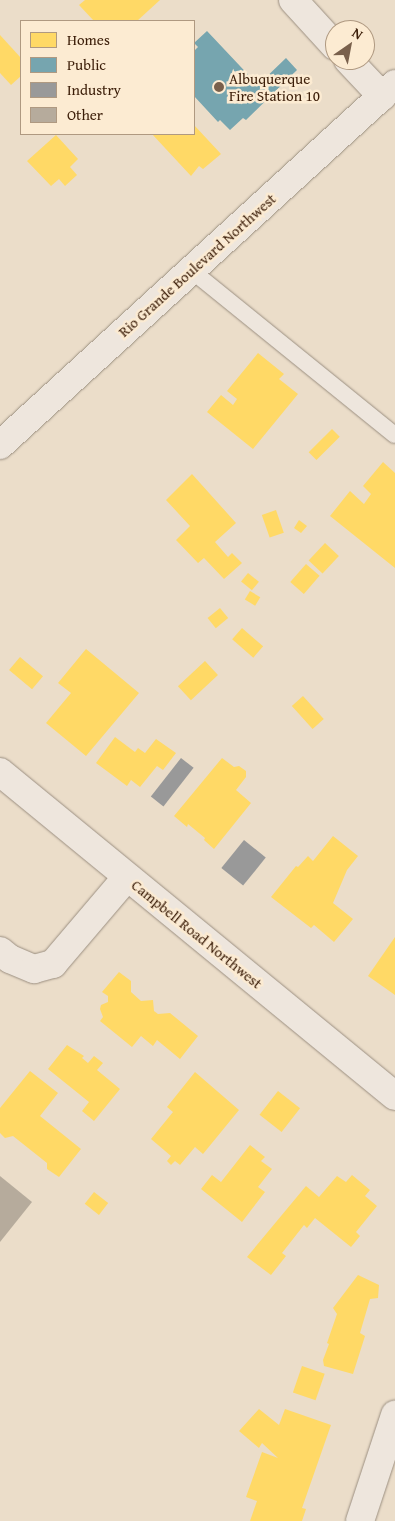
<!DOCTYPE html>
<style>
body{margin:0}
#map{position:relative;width:395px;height:1521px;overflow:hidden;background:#ebddc9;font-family:"Gentium Book Plus",serif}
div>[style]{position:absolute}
.homes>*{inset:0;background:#ffd966;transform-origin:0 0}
.public>*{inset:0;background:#76a5af}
.industry>*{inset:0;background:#999;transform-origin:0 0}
.building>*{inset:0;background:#b6ab9c}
.roads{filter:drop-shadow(0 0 1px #9b8f81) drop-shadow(0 0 1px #9b8f81)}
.lane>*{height:16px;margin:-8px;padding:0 8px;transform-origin:8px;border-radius:8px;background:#eee6dd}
.street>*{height:28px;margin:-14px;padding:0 14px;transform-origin:14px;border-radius:14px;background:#eee6dd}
.secondary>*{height:28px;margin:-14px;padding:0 14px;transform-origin:14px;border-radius:14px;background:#eee6dd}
.dots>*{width:14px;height:14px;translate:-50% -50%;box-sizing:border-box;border:2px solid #fcebd2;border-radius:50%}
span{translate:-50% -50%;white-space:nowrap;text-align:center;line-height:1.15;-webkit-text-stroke:5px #fcebd2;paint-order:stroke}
.poi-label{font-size:15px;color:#3b1d08}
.left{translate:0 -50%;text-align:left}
.street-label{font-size:15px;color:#3b1d08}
.legend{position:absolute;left:20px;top:20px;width:175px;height:115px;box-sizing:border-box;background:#fcebd2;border:1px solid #af9981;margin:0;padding:6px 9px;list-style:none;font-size:15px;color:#3b1d08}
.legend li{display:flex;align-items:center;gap:10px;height:25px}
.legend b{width:25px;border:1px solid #af9981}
.north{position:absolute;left:325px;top:20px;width:50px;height:50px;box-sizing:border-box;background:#fcebd2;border:1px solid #af9981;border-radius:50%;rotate:33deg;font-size:14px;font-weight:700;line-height:20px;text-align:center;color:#3b1d08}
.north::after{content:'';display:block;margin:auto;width:18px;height:22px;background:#79604c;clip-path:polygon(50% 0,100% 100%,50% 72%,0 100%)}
</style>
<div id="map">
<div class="homes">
<i style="clip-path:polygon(85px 0,160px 0,137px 21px,94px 21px,79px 5px)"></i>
<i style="clip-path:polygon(0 35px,21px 58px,21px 76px,11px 85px,0 73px)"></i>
<i style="clip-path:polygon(194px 125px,221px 154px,203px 169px,199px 166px,191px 176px,152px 134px,194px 134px)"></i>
<i style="clip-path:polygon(56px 135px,78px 159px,70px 167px,77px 175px,65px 186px,59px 179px,51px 186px,27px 161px)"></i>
<i style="clip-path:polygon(258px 353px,284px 374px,279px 379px,298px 394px,253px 449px,207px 412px,221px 395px,233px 405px,237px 399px,227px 391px)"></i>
<i style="left:332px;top:429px;width:11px;height:33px;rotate:45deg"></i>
<i style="clip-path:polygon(383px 462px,395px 473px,395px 568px,330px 516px,350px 491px,364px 504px,371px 494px,363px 486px)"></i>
<i style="clip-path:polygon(192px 474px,236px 523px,215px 542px,228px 557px,232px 553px,242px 563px,224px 579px,204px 558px,198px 563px,176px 540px,190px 526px,166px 500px)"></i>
<i style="left:276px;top:510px;width:24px;height:15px;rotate:71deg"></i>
<i style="clip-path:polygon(299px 520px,307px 526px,301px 533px,294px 528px)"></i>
<i style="left:325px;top:543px;width:19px;height:24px;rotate:43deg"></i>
<i style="left:306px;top:564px;width:18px;height:24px;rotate:41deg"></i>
<i style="left:248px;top:573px;width:14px;height:11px;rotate:39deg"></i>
<i style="left:250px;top:591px;width:12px;height:10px;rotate:31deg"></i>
<i style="left:220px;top:608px;width:13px;height:16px;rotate:51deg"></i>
<i style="left:242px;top:628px;width:28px;height:15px;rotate:41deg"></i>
<i style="clip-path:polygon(86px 649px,139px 693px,86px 756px,46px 723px,71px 693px,58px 683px)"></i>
<i style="left:20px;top:657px;width:30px;height:17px;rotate:40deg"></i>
<i style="left:205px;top:661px;width:19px;height:37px;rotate:47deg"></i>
<i style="left:303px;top:696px;width:31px;height:15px;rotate:48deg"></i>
<i style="clip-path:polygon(115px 737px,135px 752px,138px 748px,145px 753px,156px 739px,176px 753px,163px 770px,157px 766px,140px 787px,131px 780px,127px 786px,96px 763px)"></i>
<i style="clip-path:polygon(222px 758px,234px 767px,239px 766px,246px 771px,246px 777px,236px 790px,251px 803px,214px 849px,204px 840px,205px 838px,188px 824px,187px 827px,174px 816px)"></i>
<i style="clip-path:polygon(333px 836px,358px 856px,347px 870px,333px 903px,353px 919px,334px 942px,314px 925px,311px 928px,271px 897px,296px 866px,298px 867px,308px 856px,313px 861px)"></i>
<i style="clip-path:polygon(395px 937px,395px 995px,368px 976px)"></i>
<i style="clip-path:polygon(119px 972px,131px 981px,131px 992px,141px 1001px,153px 1000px,154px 1011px,158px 1014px,170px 1013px,198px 1036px,180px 1059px,157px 1040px,153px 1046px,141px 1036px,132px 1047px,100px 1021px,103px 1017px,100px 1009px,101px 1005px,108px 1002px,108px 996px,102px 992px)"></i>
<i style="clip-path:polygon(67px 1045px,84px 1056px,82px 1058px,88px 1063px,94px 1056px,103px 1063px,97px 1070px,120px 1089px,94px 1121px,82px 1111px,89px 1102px,48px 1069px)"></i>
<i style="clip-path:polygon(30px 1071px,58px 1093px,40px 1116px,81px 1149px,59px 1177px,47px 1169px,47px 1163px,13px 1136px,5px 1138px,0 1133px,0 1108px)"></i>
<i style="clip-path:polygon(195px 1072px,239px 1110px,203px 1154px,195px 1147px,180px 1165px,175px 1161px,171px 1165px,167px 1161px,171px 1156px,151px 1139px,173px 1112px,167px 1107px)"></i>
<i style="left:278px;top:1091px;width:28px;height:30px;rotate:38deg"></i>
<i style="clip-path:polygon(250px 1145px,265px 1157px,261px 1161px,272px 1169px,258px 1187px,265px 1192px,242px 1222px,201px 1189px,212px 1175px,221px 1182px)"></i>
<i style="clip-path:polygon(352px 1175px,370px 1190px,365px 1196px,377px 1206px,356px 1232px,360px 1236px,351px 1247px,315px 1218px,307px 1228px,304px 1225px,282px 1253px,286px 1256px,271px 1275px,247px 1257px,306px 1186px,319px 1197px,337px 1176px,346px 1182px)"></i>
<i style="left:94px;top:1192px;width:18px;height:15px;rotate:38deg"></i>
<i style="clip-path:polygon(358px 1275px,379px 1285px,378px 1298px,370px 1299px,360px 1333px,365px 1336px,353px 1374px,324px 1366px,323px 1360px,329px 1344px,327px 1343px,337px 1314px,333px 1308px)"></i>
<i style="left:302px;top:1366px;width:24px;height:28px;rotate:19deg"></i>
<i style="clip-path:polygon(259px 1409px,279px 1425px,285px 1409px,331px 1425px,302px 1508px,306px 1509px,302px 1521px,250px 1521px,257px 1501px,246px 1497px,262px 1452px,278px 1458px,262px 1443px,259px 1448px,239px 1431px)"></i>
</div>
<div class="public">
<i style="clip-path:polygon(207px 31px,258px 85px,286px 58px,297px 70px,246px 120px,243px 118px,230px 130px,220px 120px,218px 122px,194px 96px,194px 51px,198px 47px,194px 43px)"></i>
</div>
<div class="industry">
<i style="left:181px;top:758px;width:16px;height:49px;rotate:38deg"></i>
<i style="left:244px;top:840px;width:28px;height:36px;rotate:39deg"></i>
</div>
<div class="building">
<i style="clip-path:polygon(0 1176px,32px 1202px,0 1242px)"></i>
</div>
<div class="roads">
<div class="lane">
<i style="left:191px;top:270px;width:262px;rotate:39deg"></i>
</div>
<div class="street">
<i style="left:293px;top:0;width:62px;rotate:47.6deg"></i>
<i style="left:348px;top:60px;width:50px;rotate:46.6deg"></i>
<i style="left:0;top:772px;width:511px;rotate:39.36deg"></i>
<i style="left:0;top:951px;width:13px;rotate:39deg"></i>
<i style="left:10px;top:959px;width:26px;rotate:23deg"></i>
<i style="left:34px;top:969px;width:20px;rotate:-15deg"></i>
<i style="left:53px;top:964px;width:114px;rotate:-49.6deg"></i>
<i style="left:360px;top:1521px;width:112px;rotate:-71.7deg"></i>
</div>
<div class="secondary">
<i style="left:0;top:445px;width:535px;rotate:-42.42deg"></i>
</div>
</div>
<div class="dots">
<i style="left:219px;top:87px;background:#79604c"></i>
</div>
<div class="poi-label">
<span class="left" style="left:229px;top:87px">Albuquerque<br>Fire Station 10</span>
</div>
<div class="street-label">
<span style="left:197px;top:265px;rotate:-42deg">Rio Grande Boulevard Northwest</span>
<span style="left:197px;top:934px;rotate:39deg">Campbell Road Northwest</span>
</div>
<ul class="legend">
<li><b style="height:14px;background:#ffd966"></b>Homes</li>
<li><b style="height:14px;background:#76a5af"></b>Public</li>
<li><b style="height:14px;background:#999"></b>Industry</li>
<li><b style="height:14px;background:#b6ab9c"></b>Other</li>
</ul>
<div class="north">N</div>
</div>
